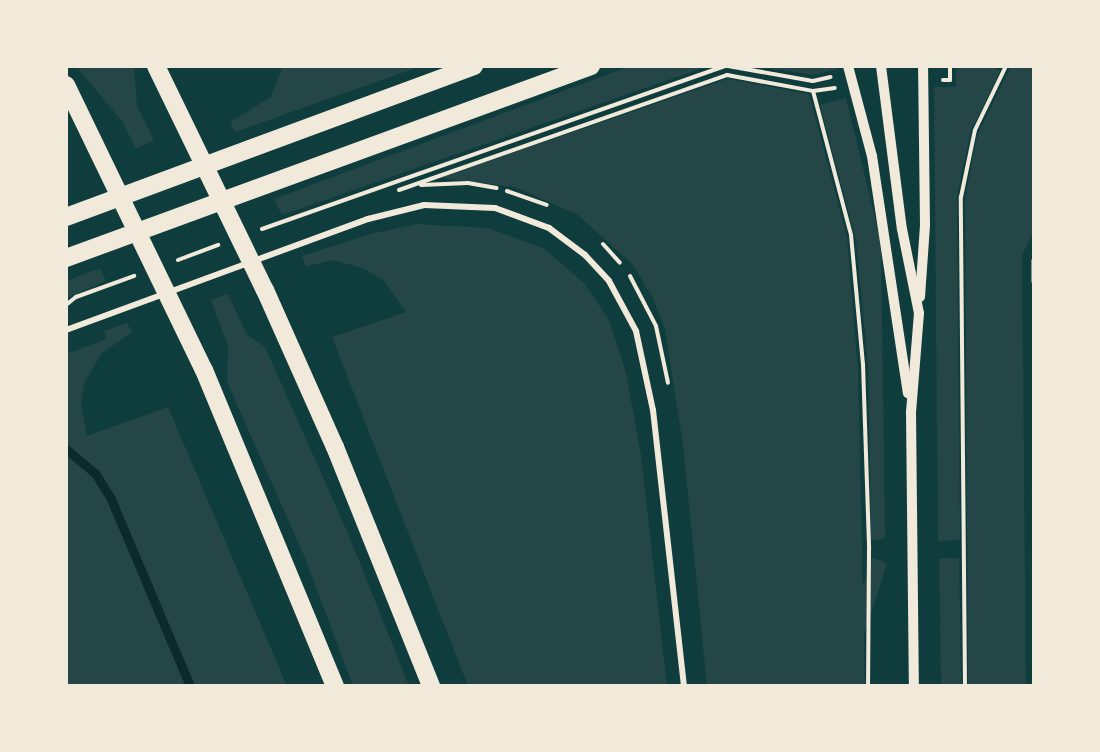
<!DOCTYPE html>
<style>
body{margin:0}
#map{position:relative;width:1100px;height:752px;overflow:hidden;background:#0f3d3e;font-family:Overpass,sans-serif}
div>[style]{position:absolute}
.green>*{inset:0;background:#244646;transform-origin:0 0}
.stream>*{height:9px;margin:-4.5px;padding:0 4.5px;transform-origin:4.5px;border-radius:4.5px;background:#0a2a2b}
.path>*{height:4px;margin:-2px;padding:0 2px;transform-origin:2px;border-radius:2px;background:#f1e9da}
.service>*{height:4.5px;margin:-2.25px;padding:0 2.25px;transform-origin:2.25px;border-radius:2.25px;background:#f1e9da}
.minor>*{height:6px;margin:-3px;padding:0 3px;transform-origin:3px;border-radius:3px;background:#f1e9da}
.tertiary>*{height:10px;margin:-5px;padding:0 5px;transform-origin:5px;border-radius:5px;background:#f1e9da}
.motorway>*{height:18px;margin:-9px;padding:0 9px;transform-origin:9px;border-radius:9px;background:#f1e9da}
span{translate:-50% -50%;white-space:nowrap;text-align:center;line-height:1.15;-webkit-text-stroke:5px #f1e9da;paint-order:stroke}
.frame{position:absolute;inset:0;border:68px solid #f1e9da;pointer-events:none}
</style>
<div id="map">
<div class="green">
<i style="clip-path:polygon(76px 66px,134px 66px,137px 106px,154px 140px,136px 149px,122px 121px)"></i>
<i style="clip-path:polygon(283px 66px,421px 66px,235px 132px,230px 122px,271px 97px)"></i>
<i style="clip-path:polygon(630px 66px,708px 66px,282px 215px,274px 199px)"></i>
<i style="clip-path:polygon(757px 66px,835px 66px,837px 69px,813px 75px)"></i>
<i style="clip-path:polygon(956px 66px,993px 66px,1000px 71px,971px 131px,957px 195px,960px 540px,938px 541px,934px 87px,956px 87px)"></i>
<i style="clip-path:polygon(1011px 66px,1034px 66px,1034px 229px,1022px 256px,1026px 686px,968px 686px,965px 198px,977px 136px)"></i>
<i style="clip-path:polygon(727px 79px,809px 94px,847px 237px,858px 369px,865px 686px,707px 686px,683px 445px,665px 329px,653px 298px,633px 265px,578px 215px,515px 187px,440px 178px)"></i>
<i style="clip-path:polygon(846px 98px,881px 243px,885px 539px,871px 540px,868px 365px,856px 240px,820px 105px)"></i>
<i style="clip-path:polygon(417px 224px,488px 228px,545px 249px,585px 284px,609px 320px,626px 373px,641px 455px,667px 686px,468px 686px,332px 337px,406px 312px,383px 280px,365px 269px,334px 260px,306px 266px,302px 256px,370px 234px)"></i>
<i style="clip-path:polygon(100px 268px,106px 281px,66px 298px,66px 281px)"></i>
<i style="clip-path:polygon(228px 294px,247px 335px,265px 347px,350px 538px,409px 686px,353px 686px,305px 558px,227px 382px,228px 346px,211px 300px)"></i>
<i style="clip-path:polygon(127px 323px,132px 332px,102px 353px,84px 383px,81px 404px,87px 436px,168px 407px,287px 686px,66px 686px,66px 354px,107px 339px,104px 331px)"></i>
<i style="left:872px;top:558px;width:16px;height:128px;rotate:18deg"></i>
<i style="left:959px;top:558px;width:128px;height:20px;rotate:89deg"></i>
</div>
<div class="stream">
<i style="left:66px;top:449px;width:38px;rotate:40deg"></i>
<i style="left:95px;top:473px;width:31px;rotate:58deg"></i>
<i style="left:111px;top:499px;width:203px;rotate:67.1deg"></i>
</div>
<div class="path">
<i style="left:728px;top:66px;width:86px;rotate:10deg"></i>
<i style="left:813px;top:81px;width:18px;rotate:-13deg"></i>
<i style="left:943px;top:80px;width:7px"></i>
<i style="left:950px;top:80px;width:14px;rotate:-90deg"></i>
<i style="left:813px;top:91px;width:149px;rotate:75.2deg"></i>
<i style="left:851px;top:235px;width:130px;rotate:84.7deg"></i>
<i style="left:863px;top:364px;width:185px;rotate:88.1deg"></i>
<i style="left:869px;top:549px;width:137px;rotate:90.4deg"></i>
<i style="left:421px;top:185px;width:47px;rotate:-2.4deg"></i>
<i style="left:468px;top:183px;width:29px;rotate:10deg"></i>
<i style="left:399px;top:190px;width:348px;rotate:-19.3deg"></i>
<i style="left:727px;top:75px;width:87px;rotate:10.5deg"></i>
<i style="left:813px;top:91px;width:22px;rotate:-8deg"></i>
<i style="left:507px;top:191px;width:42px;rotate:19.3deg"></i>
<i style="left:262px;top:229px;width:490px;rotate:-19.4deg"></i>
<i style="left:603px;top:244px;width:25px;rotate:48deg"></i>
<i style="left:178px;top:260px;width:43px;rotate:-20.6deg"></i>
<i style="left:630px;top:276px;width:56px;rotate:62.5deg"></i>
<i style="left:656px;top:326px;width:58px;rotate:78.1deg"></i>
<i style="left:66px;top:305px;width:13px;rotate:-39deg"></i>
<i style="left:76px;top:297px;width:62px;rotate:-19.9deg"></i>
<i style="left:965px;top:686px;width:489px;rotate:-90.5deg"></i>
<i style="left:961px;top:197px;width:68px;rotate:-78.2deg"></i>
<i style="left:975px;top:130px;width:71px;rotate:-64.2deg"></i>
</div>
<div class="service">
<i style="left:1034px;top:260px;width:21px;rotate:90deg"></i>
</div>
<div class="minor">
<i style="left:66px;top:330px;width:322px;rotate:-20.2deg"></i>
<i style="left:368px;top:219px;width:58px;rotate:-14deg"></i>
<i style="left:424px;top:205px;width:71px;rotate:2.4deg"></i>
<i style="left:495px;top:208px;width:58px;rotate:20.3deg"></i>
<i style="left:549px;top:228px;width:45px;rotate:36.9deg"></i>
<i style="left:585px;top:255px;width:35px;rotate:47deg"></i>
<i style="left:609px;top:281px;width:57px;rotate:61.6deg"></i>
<i style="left:636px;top:331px;width:81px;rotate:77.9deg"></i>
<i style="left:653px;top:410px;width:278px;rotate:83.6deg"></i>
</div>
<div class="tertiary">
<i style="left:848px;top:66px;width:93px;rotate:75.1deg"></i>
<i style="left:872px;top:156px;width:240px;rotate:81.4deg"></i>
<i style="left:881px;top:66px;width:164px;rotate:82.7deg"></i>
<i style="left:902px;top:229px;width:86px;rotate:78.6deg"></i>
<i style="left:919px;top:313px;width:99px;rotate:94.6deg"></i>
<i style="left:911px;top:412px;width:274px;rotate:89.4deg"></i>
<i style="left:920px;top:297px;width:72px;rotate:-86deg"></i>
<i style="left:925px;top:225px;width:159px;rotate:-90.7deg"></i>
</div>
<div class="motorway">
<i style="left:156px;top:66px;width:249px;rotate:64.1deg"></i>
<i style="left:265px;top:290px;width:172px;rotate:66deg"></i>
<i style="left:335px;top:447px;width:258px;rotate:68.1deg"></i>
<i style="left:66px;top:85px;width:317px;rotate:64.2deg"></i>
<i style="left:204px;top:370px;width:342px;rotate:67.5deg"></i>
<i style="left:66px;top:217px;width:435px;rotate:-20.3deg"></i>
<i style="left:66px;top:258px;width:559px;rotate:-20.09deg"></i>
</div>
<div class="frame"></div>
</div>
